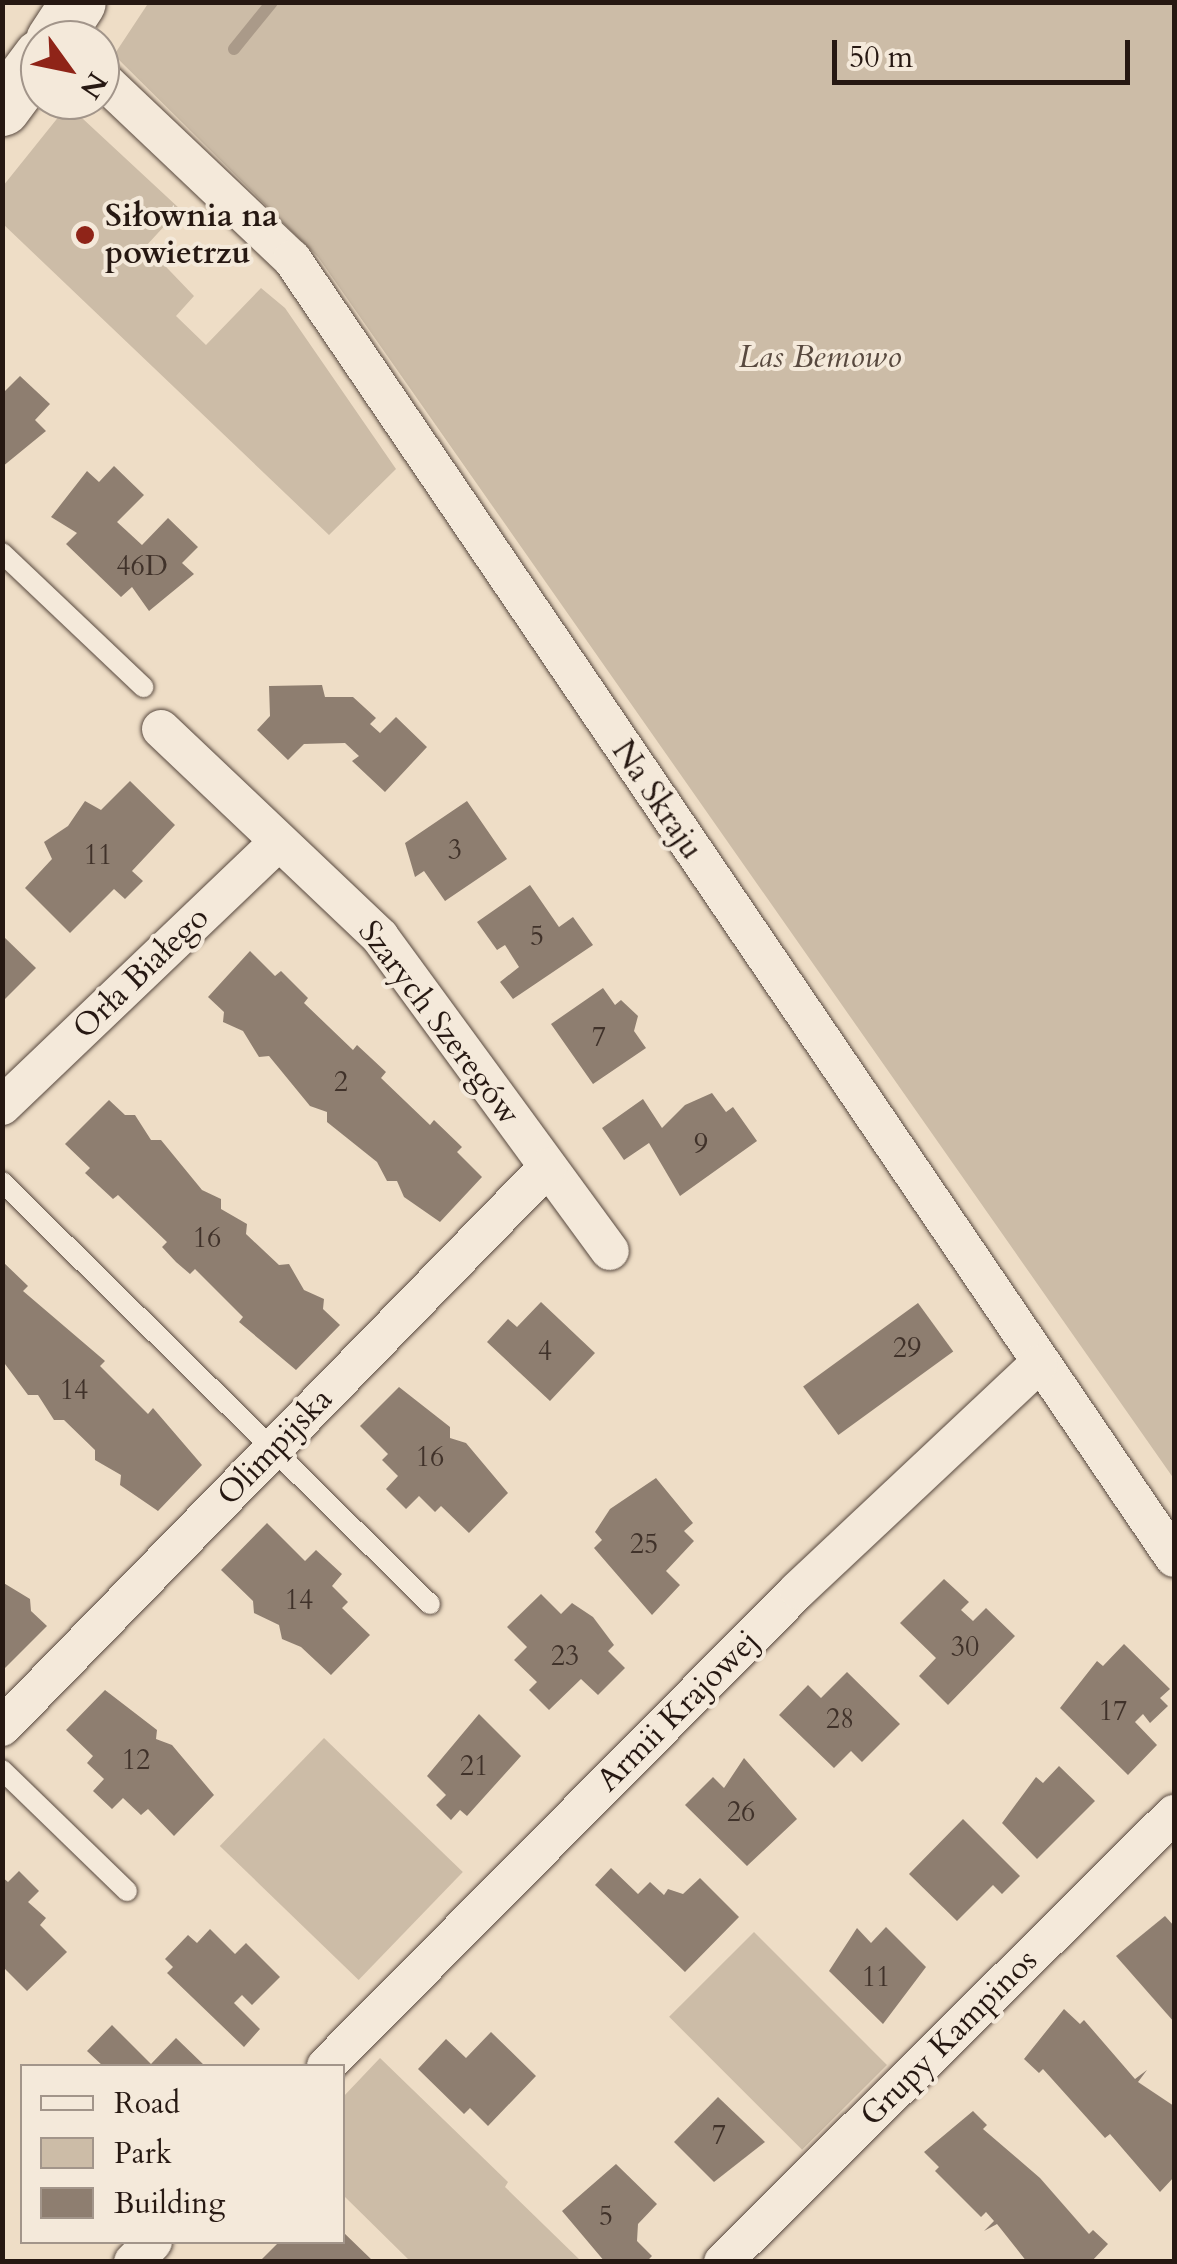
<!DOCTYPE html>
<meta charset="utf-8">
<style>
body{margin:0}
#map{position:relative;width:1177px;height:2264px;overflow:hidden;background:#eeddc6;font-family:Cardo,serif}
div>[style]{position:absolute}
.green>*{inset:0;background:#ccbca7;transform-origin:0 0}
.stream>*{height:12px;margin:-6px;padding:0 6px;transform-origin:6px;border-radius:6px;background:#aa9a89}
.building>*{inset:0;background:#8e7e70;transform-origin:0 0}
.roads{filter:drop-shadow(0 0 2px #58493f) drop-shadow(0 0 2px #58493f)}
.lane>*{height:20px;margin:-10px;padding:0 10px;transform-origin:10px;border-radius:10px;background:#f4e9da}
.street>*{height:38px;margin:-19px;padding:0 19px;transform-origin:19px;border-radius:19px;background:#f4e9da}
.secondary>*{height:55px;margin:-27.5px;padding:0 27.5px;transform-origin:27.5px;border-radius:27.5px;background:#f4e9da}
.dots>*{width:28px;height:28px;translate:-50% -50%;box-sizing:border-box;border:5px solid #f4e9da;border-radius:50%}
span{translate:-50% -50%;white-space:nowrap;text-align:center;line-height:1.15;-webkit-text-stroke:8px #f4e9da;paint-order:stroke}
.number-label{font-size:28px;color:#40322a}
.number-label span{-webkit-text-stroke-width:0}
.poi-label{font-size:32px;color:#261812;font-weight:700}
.left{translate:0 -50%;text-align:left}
.park-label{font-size:32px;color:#58493f;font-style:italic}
.street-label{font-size:32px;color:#261812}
.frame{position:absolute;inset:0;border:5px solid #261812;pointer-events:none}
.legend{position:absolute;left:20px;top:2064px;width:325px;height:180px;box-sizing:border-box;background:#f4e9da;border:2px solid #a2958a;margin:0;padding:12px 18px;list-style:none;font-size:30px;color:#261812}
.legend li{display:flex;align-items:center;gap:20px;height:50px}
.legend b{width:50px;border:2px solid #a2958a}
.north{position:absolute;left:20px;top:20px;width:100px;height:100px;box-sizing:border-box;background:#f4e9da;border:2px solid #a2958a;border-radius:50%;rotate:123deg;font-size:28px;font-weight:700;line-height:40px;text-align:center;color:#261812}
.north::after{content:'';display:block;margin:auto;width:35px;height:45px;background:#8f2418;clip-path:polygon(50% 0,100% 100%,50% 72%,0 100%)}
.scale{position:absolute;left:832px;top:40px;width:298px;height:45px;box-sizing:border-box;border:5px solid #261812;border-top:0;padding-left:12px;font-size:30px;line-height:35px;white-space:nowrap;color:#261812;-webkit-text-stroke:8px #f4e9da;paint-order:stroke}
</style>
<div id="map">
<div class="green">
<i style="clip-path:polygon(149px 2px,1174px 3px,1174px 1479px,318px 257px,114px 55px)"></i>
<i style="clip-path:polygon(68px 105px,180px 209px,146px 246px,194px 296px,176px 316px,206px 345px,261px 288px,285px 308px,396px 469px,329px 535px,3px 224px,3px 186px)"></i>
<i style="left:324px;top:1738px;width:193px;height:150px;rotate:44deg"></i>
<i style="left:754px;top:1932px;width:188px;height:120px;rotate:45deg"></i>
<i style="clip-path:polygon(380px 2058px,508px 2182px,505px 2187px,581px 2261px,410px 2261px,343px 2195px,343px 2097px)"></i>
</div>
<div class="stream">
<i style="left:234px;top:49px;width:60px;rotate:-51deg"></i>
</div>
<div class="building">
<i style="clip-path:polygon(20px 376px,50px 404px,35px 420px,46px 431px,2px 467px,2px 394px)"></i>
<i style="clip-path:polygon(114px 466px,144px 495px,117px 522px,129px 533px,142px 545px,168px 518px,198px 547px,182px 563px,194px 574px,149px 611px,132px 587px,121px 597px,66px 544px,77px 533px,51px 517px,87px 471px,99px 482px)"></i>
<i style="clip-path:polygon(322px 685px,325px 697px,353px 697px,376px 718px,370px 724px,380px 733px,396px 717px,427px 747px,385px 792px,352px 761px,359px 756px,345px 743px,304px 744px,288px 760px,257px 730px,270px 716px,269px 686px)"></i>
<i style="clip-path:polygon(130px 781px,175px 825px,132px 871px,143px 881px,125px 899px,114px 889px,70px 933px,25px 888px,52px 859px,44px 842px,68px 826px,85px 801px,101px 810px)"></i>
<i style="clip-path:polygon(467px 801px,507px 859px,445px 901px,424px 871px,415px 877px,405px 843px)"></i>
<i style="clip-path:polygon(530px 885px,559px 927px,573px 917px,593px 945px,513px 999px,500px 982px,519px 967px,505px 945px,497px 950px,477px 922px)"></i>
<i style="clip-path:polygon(2px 935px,36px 968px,2px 1002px)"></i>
<i style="clip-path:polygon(250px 951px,275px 976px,281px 971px,308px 998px,304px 1003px,353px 1050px,357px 1045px,371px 1058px,386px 1072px,381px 1078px,430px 1125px,434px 1120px,462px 1147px,457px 1152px,482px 1177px,440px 1222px,404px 1197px,397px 1181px,387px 1181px,377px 1162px,327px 1122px,327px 1112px,310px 1106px,269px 1056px,259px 1057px,243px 1031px,223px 1022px,224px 1012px,208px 997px)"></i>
<i style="clip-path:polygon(603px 988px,615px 1005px,621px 1000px,638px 1016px,634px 1031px,646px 1048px,593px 1084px,551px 1024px)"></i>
<i style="clip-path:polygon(712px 1093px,726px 1112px,733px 1107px,757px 1141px,680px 1196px,649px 1143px,624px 1160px,602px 1128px,643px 1099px,662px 1128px,685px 1105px)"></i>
<i style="clip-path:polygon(109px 1100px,125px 1115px,135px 1115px,151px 1140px,161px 1140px,202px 1190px,221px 1199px,221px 1209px,247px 1224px,246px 1234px,279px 1265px,289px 1264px,304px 1290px,324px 1299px,323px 1309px,340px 1325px,296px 1370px,239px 1322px,243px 1317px,195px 1269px,190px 1274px,176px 1262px,162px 1247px,167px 1242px,118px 1195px,113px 1199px,85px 1173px,90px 1168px,65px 1144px)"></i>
<i style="clip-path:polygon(2px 1261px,28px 1286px,23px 1291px,105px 1361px,100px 1366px,148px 1414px,153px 1408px,202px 1465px,158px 1511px,120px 1485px,121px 1475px,95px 1460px,95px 1450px,64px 1420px,54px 1420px,38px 1395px,28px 1395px,2px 1360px)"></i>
<i style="clip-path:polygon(541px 1302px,595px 1353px,550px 1401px,487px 1342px,508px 1319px,517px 1327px)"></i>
<i style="left:918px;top:1303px;width:60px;height:142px;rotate:54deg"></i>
<i style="clip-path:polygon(399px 1387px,450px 1427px,450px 1438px,466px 1443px,508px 1493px,469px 1533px,441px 1506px,435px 1512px,419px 1496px,406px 1509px,386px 1489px,398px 1476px,382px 1460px,388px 1454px,360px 1426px)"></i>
<i style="clip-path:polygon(656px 1478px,693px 1523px,684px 1531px,694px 1541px,666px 1571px,680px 1585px,652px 1615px,594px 1548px,602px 1540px,595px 1532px,610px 1509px)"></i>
<i style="clip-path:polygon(267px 1523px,305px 1561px,316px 1550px,342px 1574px,332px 1586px,348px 1602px,342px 1608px,370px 1635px,331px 1675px,301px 1647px,282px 1639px,279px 1625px,254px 1613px,253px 1601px,221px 1570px)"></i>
<i style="clip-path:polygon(944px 1579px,969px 1602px,961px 1610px,973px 1621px,986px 1608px,1015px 1636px,948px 1705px,919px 1676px,936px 1658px,900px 1623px)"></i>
<i style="clip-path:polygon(2px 1582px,30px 1599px,31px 1611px,47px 1626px,2px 1671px)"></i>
<i style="clip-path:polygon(541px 1594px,561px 1614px,572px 1603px,593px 1617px,614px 1645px,608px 1651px,625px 1668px,598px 1695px,581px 1679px,549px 1710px,529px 1690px,537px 1682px,514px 1660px,527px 1647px,507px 1627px)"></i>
<i style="clip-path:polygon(1124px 1644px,1170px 1689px,1160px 1698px,1168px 1706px,1150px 1723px,1143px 1714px,1135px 1722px,1157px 1745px,1128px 1775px,1060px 1708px,1097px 1661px,1103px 1666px)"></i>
<i style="clip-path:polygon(847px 1672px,900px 1724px,862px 1762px,851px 1751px,834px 1768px,779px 1715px,808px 1685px,821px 1698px)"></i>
<i style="clip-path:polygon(105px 1690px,157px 1730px,156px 1739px,172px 1745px,214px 1795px,174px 1836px,148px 1809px,141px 1815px,123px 1798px,112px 1809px,93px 1791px,104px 1779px,87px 1763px,93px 1756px,66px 1730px)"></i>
<i style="clip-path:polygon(479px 1714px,521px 1756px,467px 1816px,460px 1810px,451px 1820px,436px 1805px,446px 1795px,427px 1776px)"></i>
<i style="clip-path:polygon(744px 1758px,797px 1819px,747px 1866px,685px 1805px,713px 1777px,724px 1788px)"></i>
<i style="clip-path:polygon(1059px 1766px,1095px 1801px,1037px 1859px,1002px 1823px,1036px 1777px,1043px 1783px)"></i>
<i style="clip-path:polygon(963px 1819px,1020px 1876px,1002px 1894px,993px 1885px,957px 1921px,909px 1874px)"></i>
<i style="clip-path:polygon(611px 1868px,638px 1894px,650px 1882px,664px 1895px,668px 1889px,683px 1894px,700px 1878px,739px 1917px,685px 1972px,595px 1885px)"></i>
<i style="clip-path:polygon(19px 1871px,39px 1891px,28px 1902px,46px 1918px,40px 1925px,67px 1952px,27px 1991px,2px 1966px,2px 1877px,8px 1882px)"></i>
<i style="clip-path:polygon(1165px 1916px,1174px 1926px,1174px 2022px,1116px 1956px)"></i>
<i style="clip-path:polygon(886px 1927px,926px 1967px,883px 2024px,829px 1971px,857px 1928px,871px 1943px)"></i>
<i style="clip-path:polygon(210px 1929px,235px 1954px,246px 1943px,280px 1977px,252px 2005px,242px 1995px,234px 2003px,260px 2029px,244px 2047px,167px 1973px,173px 1967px,165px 1959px,188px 1935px,197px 1943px)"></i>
<i style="clip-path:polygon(1064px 2009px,1080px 2024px,1084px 2020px,1135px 2079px,1147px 2070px,1138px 2082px,1174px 2106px,1174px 2177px,1160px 2192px,1110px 2134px,1105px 2138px,1043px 2069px,1039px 2073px,1024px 2059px)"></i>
<i style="clip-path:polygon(112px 2025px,151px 2064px,176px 2038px,205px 2066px,103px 2066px,87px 2051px)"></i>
<i style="clip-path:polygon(491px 2032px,536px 2076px,488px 2126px,470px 2108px,464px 2114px,418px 2069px,446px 2039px,466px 2058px)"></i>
<i style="clip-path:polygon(718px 2097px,765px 2142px,714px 2182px,674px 2142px)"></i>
<i style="clip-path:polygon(973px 2111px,987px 2125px,983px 2129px,1040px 2178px,1089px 2234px,1093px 2230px,1108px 2244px,1091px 2262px,1027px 2262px,997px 2224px,984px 2231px,994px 2221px,986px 2212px,981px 2217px,935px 2171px,939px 2167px,924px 2152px)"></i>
<i style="clip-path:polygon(616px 2164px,657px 2204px,638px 2224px,637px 2241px,652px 2256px,646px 2262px,605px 2262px,562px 2211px)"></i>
<i style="clip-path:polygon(342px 2231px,374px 2262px,259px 2262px,279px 2242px,342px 2242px)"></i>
</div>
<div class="roads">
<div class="lane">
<i style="left:2px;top:553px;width:195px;rotate:43.5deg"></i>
<i style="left:2px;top:1182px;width:601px;rotate:44.6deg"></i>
<i style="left:2px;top:1770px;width:174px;rotate:44.1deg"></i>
</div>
<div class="street">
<i style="left:100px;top:77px;width:265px;rotate:43.5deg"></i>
<i style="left:292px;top:259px;width:1570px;rotate:55.82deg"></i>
<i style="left:161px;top:729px;width:302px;rotate:43.5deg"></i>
<i style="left:380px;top:937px;width:389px;rotate:53.8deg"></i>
<i style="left:2px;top:1106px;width:383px;rotate:-43.7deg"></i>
<i style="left:2px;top:1727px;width:782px;rotate:-45.73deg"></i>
<i style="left:326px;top:2066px;width:670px;rotate:-45.24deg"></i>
<i style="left:798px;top:1590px;width:329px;rotate:-43.2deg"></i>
<i style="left:133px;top:2262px;width:28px;rotate:-45deg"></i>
<i style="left:723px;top:2262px;width:636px;rotate:-44.81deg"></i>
</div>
<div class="secondary">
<i style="left:53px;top:40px;width:45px;rotate:-56.7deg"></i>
<i style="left:2px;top:108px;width:64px;rotate:-53.3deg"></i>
</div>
</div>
<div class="dots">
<i style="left:85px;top:235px;background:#8f2418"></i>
</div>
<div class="number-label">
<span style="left:142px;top:566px">46D</span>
<span style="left:455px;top:850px">3</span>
<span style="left:98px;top:855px">11</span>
<span style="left:537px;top:936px">5</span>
<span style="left:599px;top:1037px">7</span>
<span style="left:341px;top:1082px">2</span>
<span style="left:701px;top:1144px">9</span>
<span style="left:207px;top:1238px">16</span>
<span style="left:907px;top:1348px">29</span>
<span style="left:545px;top:1351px">4</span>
<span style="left:74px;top:1390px">14</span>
<span style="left:430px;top:1457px">16</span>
<span style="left:644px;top:1544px">25</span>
<span style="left:299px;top:1600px">14</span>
<span style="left:965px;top:1647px">30</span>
<span style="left:565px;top:1656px">23</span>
<span style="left:1113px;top:1711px">17</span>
<span style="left:840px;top:1719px">28</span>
<span style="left:136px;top:1760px">12</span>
<span style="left:474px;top:1766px">21</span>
<span style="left:741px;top:1812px">26</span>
<span style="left:876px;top:1977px">11</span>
<span style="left:719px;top:2135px">7</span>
<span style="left:606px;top:2216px">5</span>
</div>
<div class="poi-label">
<span class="left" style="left:105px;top:235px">Siłownia na<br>powietrzu</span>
</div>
<div class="park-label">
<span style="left:820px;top:357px">Las Bemowo</span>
</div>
<div class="street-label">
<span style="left:657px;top:800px;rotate:56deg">Na Skraju</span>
<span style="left:141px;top:973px;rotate:-44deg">Orła Białego</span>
<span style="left:439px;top:1023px;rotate:53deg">Szarych Szeregów</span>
<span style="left:275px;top:1447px;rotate:-46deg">Olimpijska</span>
<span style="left:678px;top:1711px;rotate:-45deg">Armii Krajowej</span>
<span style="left:949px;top:2038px;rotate:-45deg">Grupy Kampinos</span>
</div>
<div class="frame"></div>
<ul class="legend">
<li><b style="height:12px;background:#f4e9da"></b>Road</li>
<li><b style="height:28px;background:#ccbca7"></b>Park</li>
<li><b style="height:28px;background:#8e7e70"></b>Building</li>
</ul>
<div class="north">N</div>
<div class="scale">50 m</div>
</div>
